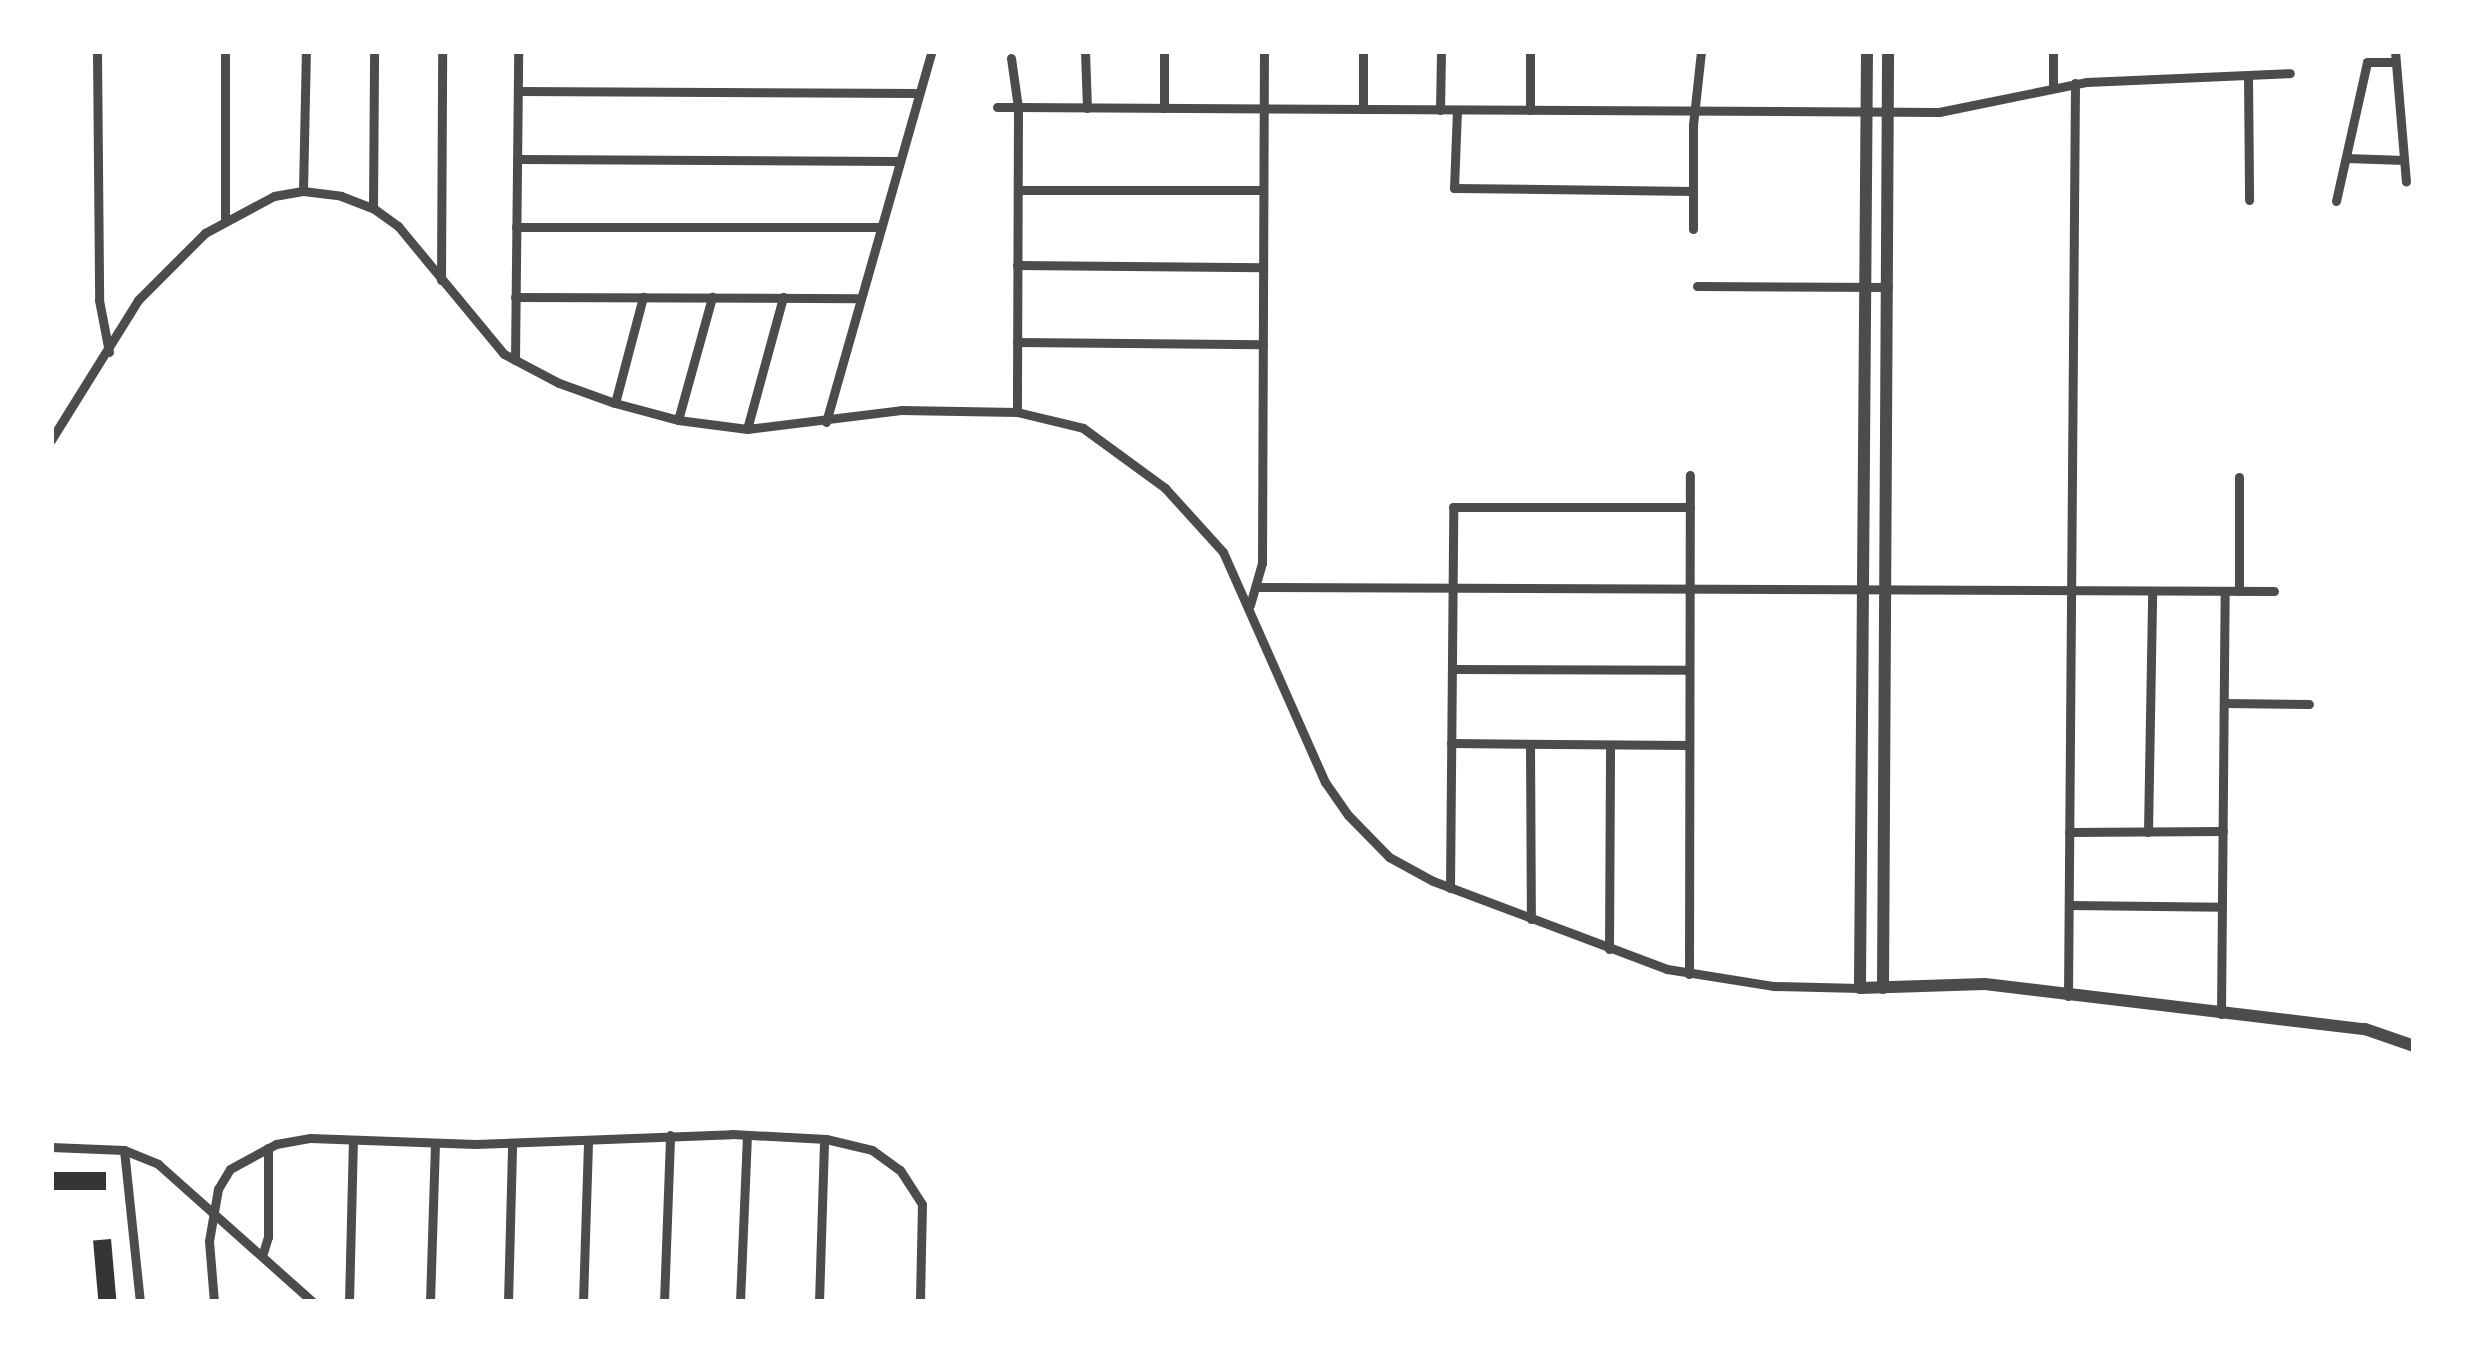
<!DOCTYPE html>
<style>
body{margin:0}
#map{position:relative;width:2465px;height:1353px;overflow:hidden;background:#fff;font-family:"Sofia Sans Condensed",sans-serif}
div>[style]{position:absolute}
.building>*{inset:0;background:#353535;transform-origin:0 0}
.minor>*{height:9px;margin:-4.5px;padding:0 4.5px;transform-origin:4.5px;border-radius:4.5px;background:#4c4c4c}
.tertiary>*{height:12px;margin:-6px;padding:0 6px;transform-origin:6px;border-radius:6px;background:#4c4c4c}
span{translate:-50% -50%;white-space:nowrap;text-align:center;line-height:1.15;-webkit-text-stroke:9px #fff;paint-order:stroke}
.frame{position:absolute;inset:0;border:54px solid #fff;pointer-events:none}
</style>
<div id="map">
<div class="building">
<i style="left:106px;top:1172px;width:18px;height:55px;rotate:90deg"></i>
<i style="left:111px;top:1239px;width:63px;height:18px;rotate:85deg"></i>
</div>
<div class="minor">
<i style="left:97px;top:51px;width:249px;rotate:89.5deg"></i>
<i style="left:99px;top:300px;width:53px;rotate:79.1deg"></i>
<i style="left:225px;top:51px;width:168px;rotate:90deg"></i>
<i style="left:1085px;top:51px;width:57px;rotate:88deg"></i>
<i style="left:1164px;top:51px;width:57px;rotate:90deg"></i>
<i style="left:2053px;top:51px;width:36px;rotate:90deg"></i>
<i style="left:2395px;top:51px;width:131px;rotate:85.2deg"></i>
<i style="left:1011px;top:58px;width:49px;rotate:81.9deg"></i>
<i style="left:1018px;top:107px;width:305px;rotate:90.2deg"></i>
<i style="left:2248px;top:75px;width:125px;rotate:89.5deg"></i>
<i style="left:518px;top:91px;width:401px;rotate:0.3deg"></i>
<i style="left:997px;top:107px;width:942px;rotate:0.3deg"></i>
<i style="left:1939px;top:112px;width:151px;rotate:-11.5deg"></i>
<i style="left:2087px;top:82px;width:203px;rotate:-2.5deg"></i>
<i style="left:1363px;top:109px;width:58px;rotate:-90deg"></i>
<i style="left:1440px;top:110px;width:59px;rotate:-89deg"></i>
<i style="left:1457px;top:110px;width:78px;rotate:92.2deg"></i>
<i style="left:1454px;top:188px;width:239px;rotate:0.7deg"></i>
<i style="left:1530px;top:110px;width:59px;rotate:-90deg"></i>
<i style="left:2346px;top:158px;width:58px;rotate:2deg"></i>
<i style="left:517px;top:159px;width:381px;rotate:0.3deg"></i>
<i style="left:1018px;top:190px;width:245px"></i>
<i style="left:303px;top:191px;width:140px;rotate:-88.8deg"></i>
<i style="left:2336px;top:201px;width:142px;rotate:-77.4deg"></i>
<i style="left:2367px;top:62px;width:28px"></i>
<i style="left:373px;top:208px;width:157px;rotate:-89.6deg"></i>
<i style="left:516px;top:227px;width:361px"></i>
<i style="left:1693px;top:229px;width:104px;rotate:-90deg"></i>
<i style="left:1693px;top:125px;width:74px;rotate:-83.8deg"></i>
<i style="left:1017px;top:265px;width:246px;rotate:0.5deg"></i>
<i style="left:441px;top:280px;width:229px;rotate:-89.7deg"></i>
<i style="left:1697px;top:286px;width:191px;rotate:0.3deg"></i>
<i style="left:515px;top:297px;width:344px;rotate:0.2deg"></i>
<i style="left:1017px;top:342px;width:246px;rotate:0.5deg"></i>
<i style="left:515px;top:360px;width:309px;rotate:-89.4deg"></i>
<i style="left:615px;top:403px;width:110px;rotate:-75.2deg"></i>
<i style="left:678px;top:420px;width:128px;rotate:-74.5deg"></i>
<i style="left:826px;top:422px;width:386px;rotate:-74.1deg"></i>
<i style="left:747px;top:429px;width:137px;rotate:-74.7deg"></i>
<i style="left:51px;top:440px;width:165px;rotate:-58.1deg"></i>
<i style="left:138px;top:300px;width:95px;rotate:-45deg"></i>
<i style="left:205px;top:233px;width:78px;rotate:-28.2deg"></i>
<i style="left:274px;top:196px;width:29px;rotate:-10deg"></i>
<i style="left:303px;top:191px;width:38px;rotate:7deg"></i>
<i style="left:341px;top:196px;width:34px;rotate:21deg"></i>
<i style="left:373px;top:208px;width:31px;rotate:36deg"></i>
<i style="left:398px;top:226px;width:166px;rotate:50.4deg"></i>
<i style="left:504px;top:354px;width:62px;rotate:27.8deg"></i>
<i style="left:559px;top:383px;width:59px;rotate:19.7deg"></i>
<i style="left:615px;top:403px;width:65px;rotate:15.1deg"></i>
<i style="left:678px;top:420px;width:70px;rotate:7.4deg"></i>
<i style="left:747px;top:429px;width:155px;rotate:-7deg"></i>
<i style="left:901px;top:410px;width:116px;rotate:1deg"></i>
<i style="left:1017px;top:412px;width:68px;rotate:13.6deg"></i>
<i style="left:1083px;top:428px;width:102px;rotate:36.2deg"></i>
<i style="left:1165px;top:488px;width:86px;rotate:47.8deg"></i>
<i style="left:1223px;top:552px;width:252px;rotate:66.1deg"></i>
<i style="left:1325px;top:782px;width:40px;rotate:55.1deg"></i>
<i style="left:1348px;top:815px;width:59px;rotate:45.7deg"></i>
<i style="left:1389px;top:857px;width:50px;rotate:28.6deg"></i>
<i style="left:1433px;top:881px;width:250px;rotate:20.6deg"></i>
<i style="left:1667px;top:969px;width:107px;rotate:9.1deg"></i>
<i style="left:1773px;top:986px;width:87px;rotate:1.3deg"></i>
<i style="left:2239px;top:477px;width:114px;rotate:90deg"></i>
<i style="left:1259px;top:587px;width:1015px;rotate:0.23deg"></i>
<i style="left:1250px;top:605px;width:44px;rotate:-74.1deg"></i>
<i style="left:1262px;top:563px;width:512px;rotate:-89.78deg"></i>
<i style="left:1452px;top:669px;width:237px;rotate:0.2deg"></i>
<i style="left:2224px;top:703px;width:85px;rotate:0.7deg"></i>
<i style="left:1451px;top:743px;width:238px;rotate:0.5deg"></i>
<i style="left:1530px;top:744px;width:175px;rotate:89.7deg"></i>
<i style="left:2069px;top:832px;width:154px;rotate:-0.4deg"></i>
<i style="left:2148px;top:832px;width:241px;rotate:-89deg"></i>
<i style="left:1450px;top:888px;width:381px;rotate:-89.5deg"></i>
<i style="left:1453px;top:507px;width:237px"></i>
<i style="left:2069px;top:905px;width:153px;rotate:0.7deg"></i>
<i style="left:1609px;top:949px;width:204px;rotate:-89.7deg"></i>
<i style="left:1689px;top:974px;width:499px;rotate:-89.9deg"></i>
<i style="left:2068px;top:996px;width:913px;rotate:-89.56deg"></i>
<i style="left:2221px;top:1014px;width:423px;rotate:-89.5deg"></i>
<i style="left:51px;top:1147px;width:73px;rotate:2.4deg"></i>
<i style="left:124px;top:1150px;width:37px;rotate:22deg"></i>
<i style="left:158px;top:1164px;width:208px;rotate:41.7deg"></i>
<i style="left:124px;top:1150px;width:153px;rotate:84deg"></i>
<i style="left:263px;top:1253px;width:17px;rotate:-73deg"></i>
<i style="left:268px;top:1237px;width:89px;rotate:-90deg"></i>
<i style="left:214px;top:1302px;width:61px;rotate:-94.7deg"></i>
<i style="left:209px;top:1241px;width:53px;rotate:-80.2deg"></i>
<i style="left:218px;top:1189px;width:23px;rotate:-59deg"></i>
<i style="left:230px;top:1169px;width:52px;rotate:-28.5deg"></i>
<i style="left:276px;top:1144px;width:35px;rotate:-10deg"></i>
<i style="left:310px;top:1138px;width:165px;rotate:2.1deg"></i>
<i style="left:475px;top:1144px;width:257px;rotate:-2.2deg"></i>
<i style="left:732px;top:1134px;width:94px;rotate:3deg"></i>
<i style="left:826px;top:1139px;width:47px;rotate:13.4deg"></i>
<i style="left:872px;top:1150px;width:34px;rotate:36deg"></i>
<i style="left:900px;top:1170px;width:40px;rotate:57.1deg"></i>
<i style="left:922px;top:1204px;width:98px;rotate:91.2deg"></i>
<i style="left:349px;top:1302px;width:162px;rotate:-88.6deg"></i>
<i style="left:430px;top:1302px;width:158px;rotate:-88.2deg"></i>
<i style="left:508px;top:1302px;width:158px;rotate:-88.5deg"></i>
<i style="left:583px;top:1302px;width:162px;rotate:-88.2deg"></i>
<i style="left:664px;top:1302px;width:167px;rotate:-87.9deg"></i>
<i style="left:740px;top:1302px;width:167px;rotate:-87.6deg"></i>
<i style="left:819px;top:1302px;width:163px;rotate:-88.2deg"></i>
</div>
<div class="tertiary">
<i style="left:1867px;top:51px;width:937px;rotate:90.43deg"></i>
<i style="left:1860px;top:988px;width:125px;rotate:-1.8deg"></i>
<i style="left:1985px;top:984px;width:383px;rotate:6.8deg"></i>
<i style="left:2365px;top:1029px;width:52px;rotate:19.1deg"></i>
<i style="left:1883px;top:988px;width:937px;rotate:-89.69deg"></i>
</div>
<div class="frame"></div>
</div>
